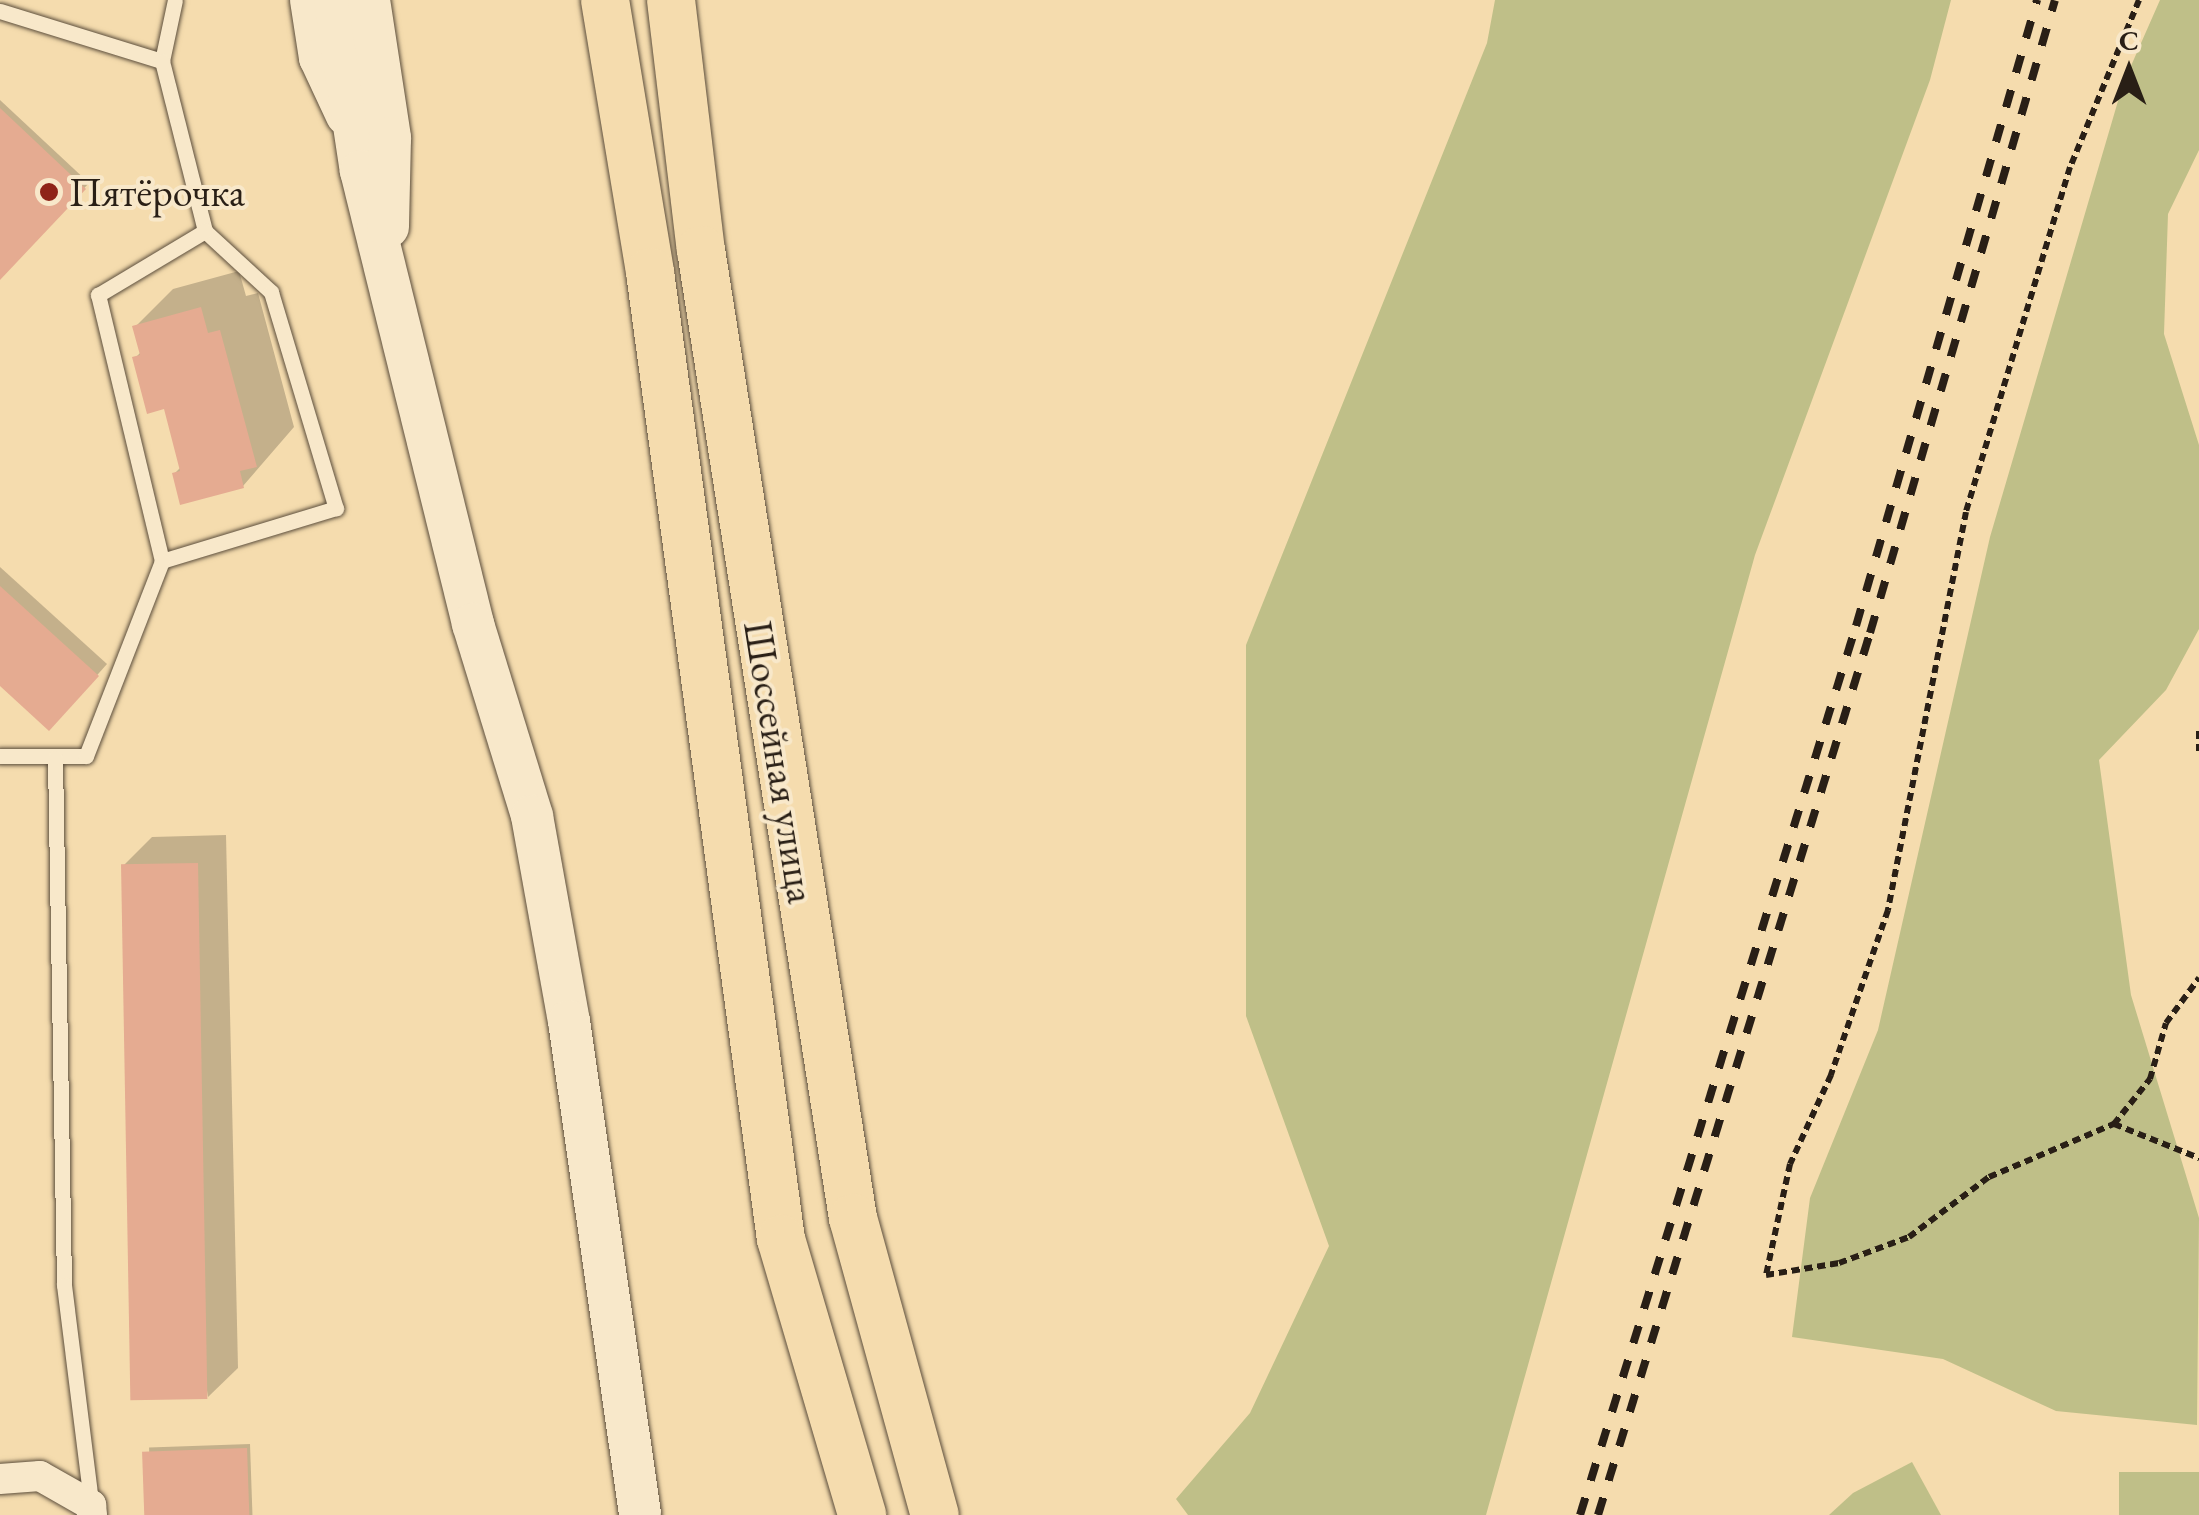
<!DOCTYPE html>
<meta charset="utf-8">
<style>
body{margin:0}
#map{position:relative;width:2199px;height:1515px;overflow:hidden;background:#f5dcae;font-family:"EB Garamond",serif}
div>[style]{position:absolute}
.green>*{inset:0;background:#bfbf88;transform-origin:0 0}
.shadow>*{inset:0;background:#0003;transform-origin:0 0}
.building>*{inset:0;background:#e5ab91;transform-origin:0 0}
.path>*{height:6px;margin-top:-3px;transform-origin:0;background:repeating-linear-gradient(90deg,#291f16 0 8px,transparent 0 13px)}
.roads{filter:drop-shadow(0 0 2px #5c4e3c) drop-shadow(0 0 2px #5c4e3c)}
.service>*{height:15px;margin:-7.5px;padding:0 7.5px;transform-origin:7.5px;border-radius:7.5px;background:#f8e8ca}
.minor>*{height:30px;margin:-15px;padding:0 15px;transform-origin:15px;border-radius:15px;background:#f8e8ca}
.tertiary>*{height:38px;margin:-19px;padding:0 19px;transform-origin:19px;border-radius:19px;background:#f8e8ca}
.secondary>*{height:42px;margin:-21px;padding:0 21px;transform-origin:21px;border-radius:21px;background:#f8e8ca}
.primary>*{height:48px;margin:-24px;padding:0 24px;transform-origin:24px;border-radius:24px;background:#f5dcae}
.rail>*{height:8px;margin-top:-4px;transform-origin:0;background:repeating-linear-gradient(90deg,#291f16 0 18px,transparent 0 36px)}
.dots>*{width:28px;height:28px;translate:-50% -50%;box-sizing:border-box;border:5px solid #f8e8ca;border-radius:50%}
span{translate:-50% -50%;white-space:nowrap;text-align:center;line-height:1.15;-webkit-text-stroke:8px #f8e8ca;paint-order:stroke}
.poi-label{font-size:40px;color:#291f16}
.left{translate:0 -50%;text-align:left}
.street-label{font-size:40px;color:#291f16}
.north{position:absolute;left:2079px;top:20px;width:100px;height:100px;-webkit-text-stroke:8px #f8e8ca;paint-order:stroke;rotate:0deg;font-size:28px;font-weight:700;line-height:40px;text-align:center;color:#291f16}
.north::after{content:'';display:block;margin:auto;width:35px;height:45px;background:#291f16;clip-path:polygon(50% 0,100% 100%,50% 72%,0 100%)}
</style>
<div id="map">
<div class="green">
<i style="clip-path:polygon(1495px 0,1951px 0,1930px 80px,1755px 555px,1486px 1515px,1188px 1515px,1176px 1499px,1250px 1413px,1329px 1246px,1246px 1016px,1246px 645px,1487px 43px)"></i>
<i style="clip-path:polygon(2160px 0,2199px 0,2199px 150px,2168px 214px,2164px 334px,2199px 445px,2199px 629px,2166px 690px,2099px 760px,2131px 995px,2199px 1218px,2197px 1425px,2056px 1411px,1943px 1359px,1792px 1337px,1810px 1198px,1878px 1030px,1990px 537px,2123px 84px)"></i>
<i style="clip-path:polygon(1912px 1462px,1941px 1515px,1829px 1515px,1853px 1493px)"></i>
<i style="left:2199px;top:1472px;width:43px;height:80px;rotate:90deg"></i>
</div>
<div class="shadow">
<i style="clip-path:polygon(0 100px,89px 183px,0 277px)"></i>
<i style="clip-path:polygon(239px 271px,246px 296px,258px 293px,294px 427px,243px 486px,174px 474px,182px 466px,166px 406px,135px 358px,142px 351px,135px 327px,173px 289px)"></i>
<i style="clip-path:polygon(0 567px,107px 664px,59px 718px,0 683px)"></i>
<i style="clip-path:polygon(226px 835px,238px 1368px,208px 1397px,123px 866px,152px 837px)"></i>
<i style="left:250px;top:1444px;width:71px;height:101px;rotate:88deg"></i>
</div>
<div class="building">
<i style="clip-path:polygon(0 108px,86px 189px,0 280px)"></i>
<i style="clip-path:polygon(201px 307px,208px 333px,220px 330px,257px 467px,240px 471px,244px 488px,180px 505px,172px 473px,180px 471px,164px 409px,147px 414px,132px 357px,140px 355px,132px 326px)"></i>
<i style="clip-path:polygon(0 586px,99px 676px,49px 731px,0 686px)"></i>
<i style="left:198px;top:863px;width:536px;height:77px;rotate:89deg"></i>
<i style="left:247px;top:1448px;width:67px;height:105px;rotate:88deg"></i>
</div>
<div class="path">
<i style="left:2139px;top:0;width:181px;rotate:112.4deg"></i>
<i style="left:2070px;top:167px;width:360px;rotate:106.8deg"></i>
<i style="left:1966px;top:512px;width:406px;rotate:101.1deg"></i>
<i style="left:1888px;top:910px;width:175px;rotate:109.1deg"></i>
<i style="left:1831px;top:1075px;width:98px;rotate:114.7deg"></i>
<i style="left:1790px;top:1164px;width:114px;rotate:102.2deg"></i>
<i style="left:1766px;top:1275px;width:74px;rotate:-9.3deg"></i>
<i style="left:1839px;top:1263px;width:75px;rotate:-20.4deg"></i>
<i style="left:1909px;top:1237px;width:100px;rotate:-36.9deg"></i>
<i style="left:1989px;top:1177px;width:136px;rotate:-23deg"></i>
<i style="left:2114px;top:1124px;width:58px;rotate:-51.3deg"></i>
<i style="left:2150px;top:1079px;width:58px;rotate:-74.1deg"></i>
<i style="left:2166px;top:1023px;width:56px;rotate:-53.7deg"></i>
<i style="left:2199px;top:731px;width:20px;rotate:90deg"></i>
<i style="left:2114px;top:1124px;width:92px;rotate:21.8deg"></i>
</div>
<div class="roads">
<div class="service">
<i style="left:0;top:11px;width:170px;rotate:17.2deg"></i>
<i style="left:162px;top:61px;width:62px;rotate:-78deg"></i>
<i style="left:162px;top:61px;width:175px;rotate:75.8deg"></i>
<i style="left:205px;top:231px;width:90px;rotate:42.7deg"></i>
<i style="left:271px;top:292px;width:226px;rotate:73.3deg"></i>
<i style="left:336px;top:508px;width:182px;rotate:163.1deg"></i>
<i style="left:162px;top:561px;width:274px;rotate:-103.5deg"></i>
<i style="left:98px;top:295px;width:125px;rotate:-30.9deg"></i>
<i style="left:0;top:756px;width:86px"></i>
<i style="left:86px;top:756px;width:209px;rotate:-68.7deg"></i>
<i style="left:55px;top:758px;width:527px;rotate:89.02deg"></i>
<i style="left:64px;top:1285px;width:219px;rotate:82.9deg"></i>
</div>
<div class="minor">
<i style="left:0;top:1479px;width:40px;rotate:-4.3deg"></i>
<i style="left:40px;top:1476px;width:59px;rotate:29.6deg"></i>
<i style="left:91px;top:1505px;width:10px;rotate:84deg"></i>
</div>
<div class="tertiary">
<i style="left:309px;top:0;width:59px;rotate:81.2deg"></i>
<i style="left:318px;top:58px;width:64px;rotate:65deg"></i>
</div>
<div class="secondary">
<i style="left:335px;top:0;width:173px;rotate:81.4deg"></i>
<i style="left:361px;top:171px;width:467px;rotate:76.1deg"></i>
<i style="left:473px;top:624px;width:201px;rotate:72.9deg"></i>
<i style="left:532px;top:816px;width:208px;rotate:79.8deg"></i>
<i style="left:569px;top:1021px;width:499px;rotate:81.8deg"></i>
<i style="left:369px;top:0;width:140px;rotate:81.3deg"></i>
<i style="left:390px;top:138px;width:89px;rotate:91.3deg"></i>
</div>
<div class="primary">
<i style="left:605px;top:0;width:276px;rotate:80.6deg"></i>
<i style="left:650px;top:272px;width:976px;rotate:82.29deg"></i>
<i style="left:781px;top:1239px;width:288px;rotate:73.6deg"></i>
<i style="left:671px;top:0;width:252px;rotate:83.2deg"></i>
<i style="left:701px;top:250px;width:980px;rotate:81.08deg"></i>
<i style="left:853px;top:1218px;width:308px;rotate:74.6deg"></i>
</div>
</div>
<div class="rail">
<i style="left:1580px;top:1515px;width:931px;rotate:-72.75deg"></i>
<i style="left:1856px;top:626px;width:652px;rotate:-73.87deg"></i>
<i style="left:1598px;top:1515px;width:923px;rotate:-72.86deg"></i>
<i style="left:1870px;top:633px;width:659px;rotate:-73.71deg"></i>
</div>
<div class="dots">
<i style="left:49px;top:192px;background:#8f2418"></i>
</div>
<div class="poi-label">
<span class="left" style="left:69px;top:192px">Пятёрочка</span>
</div>
<div class="street-label">
<span style="left:780px;top:762px;rotate:81deg">Шоссейная улица</span>
</div>
<div class="north">С</div>
</div>
